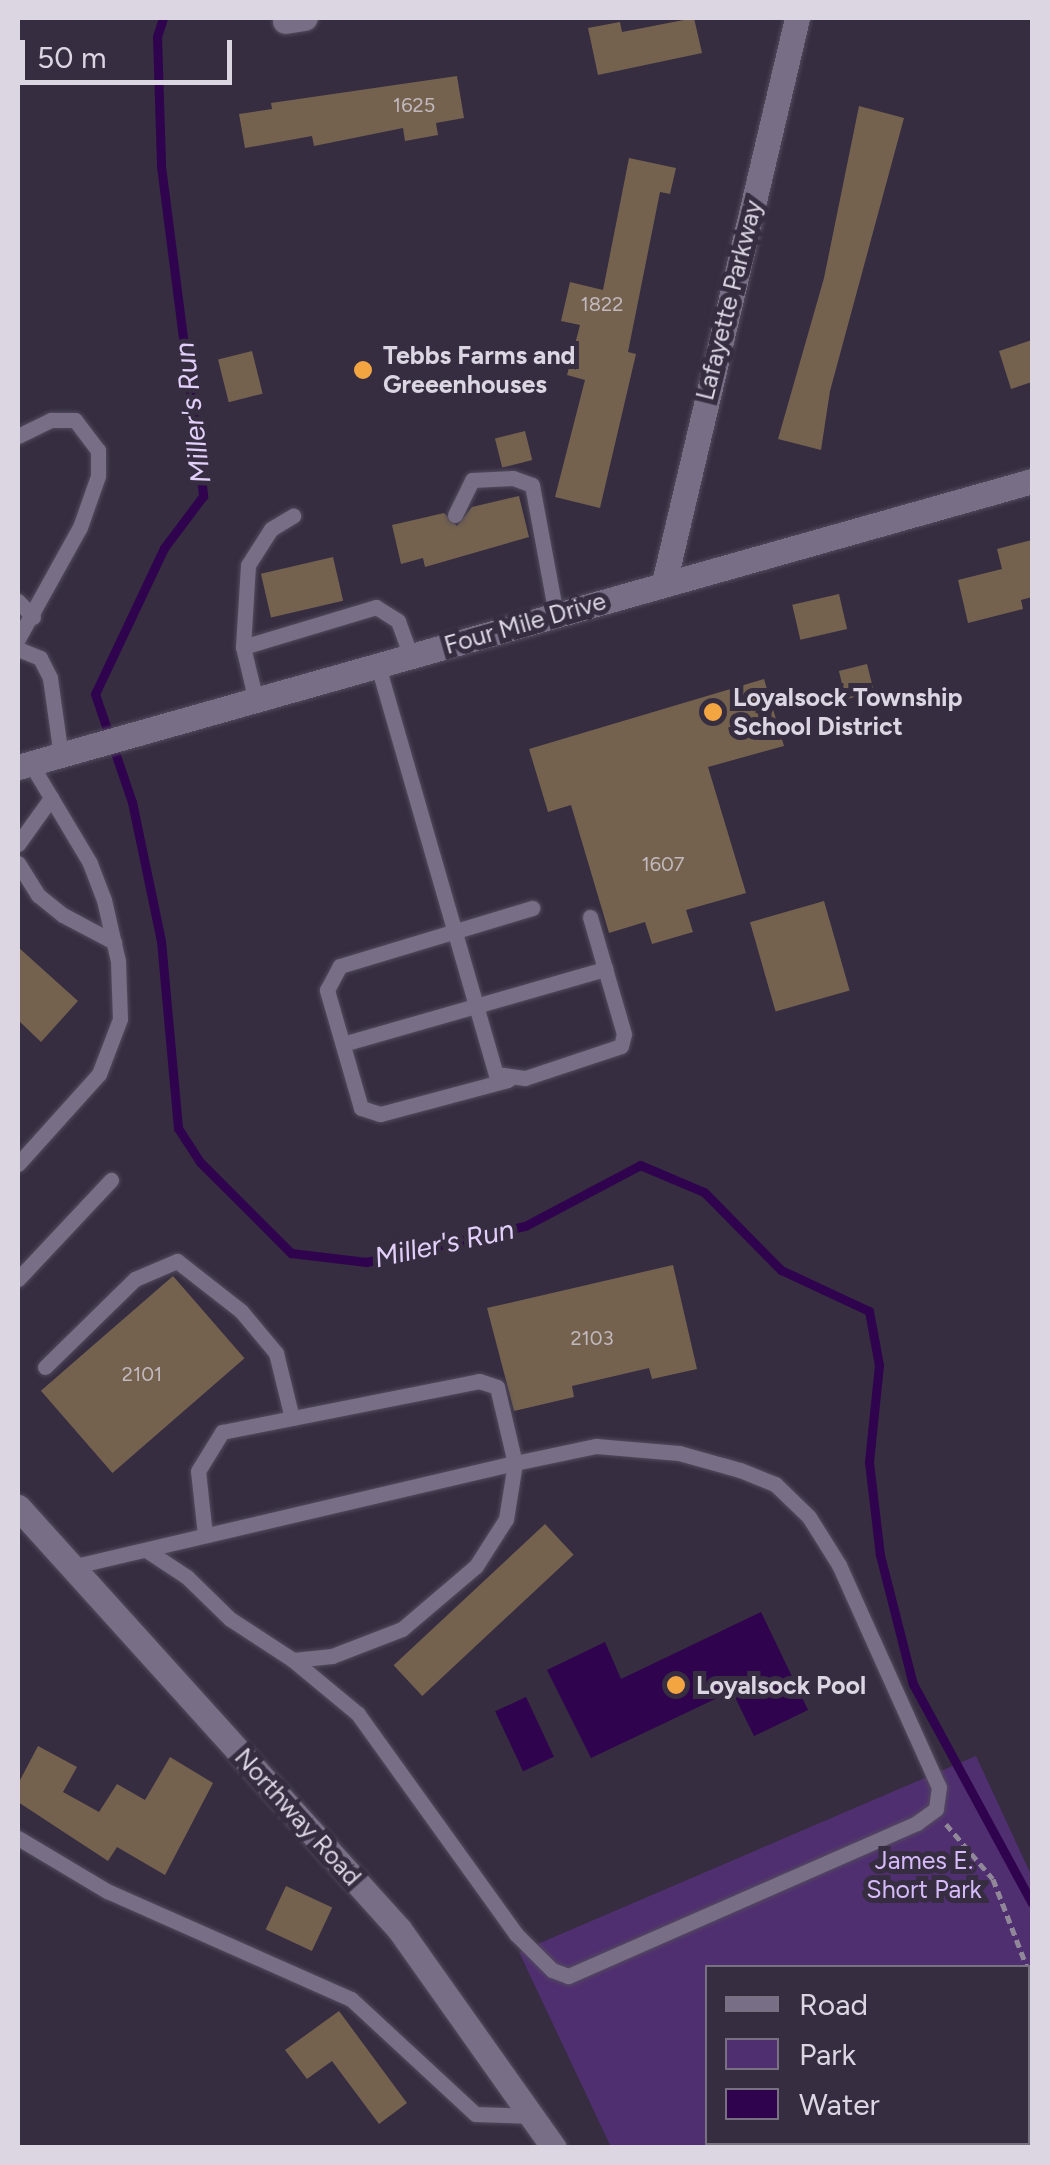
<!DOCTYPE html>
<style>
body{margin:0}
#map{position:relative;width:1050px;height:2165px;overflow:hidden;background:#362d41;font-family:Figtree,sans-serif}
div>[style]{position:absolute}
.green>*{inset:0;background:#502f71}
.water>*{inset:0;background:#2f034d;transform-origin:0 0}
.stream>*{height:9px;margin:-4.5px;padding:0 4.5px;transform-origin:4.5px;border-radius:4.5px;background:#2f034d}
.building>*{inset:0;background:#74624f;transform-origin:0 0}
.path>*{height:5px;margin-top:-2.5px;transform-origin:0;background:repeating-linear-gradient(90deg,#908899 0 8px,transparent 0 13px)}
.roads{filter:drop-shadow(0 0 2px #524b5c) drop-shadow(0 0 2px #524b5c)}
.lane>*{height:15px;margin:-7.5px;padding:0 7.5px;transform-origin:7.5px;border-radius:7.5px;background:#786e85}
.street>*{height:25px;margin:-12.5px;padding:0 12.5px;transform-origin:12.5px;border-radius:12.5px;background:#786e85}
.secondary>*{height:25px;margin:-12.5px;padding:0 12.5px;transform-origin:12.5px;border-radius:12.5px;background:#786e85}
.dots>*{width:28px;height:28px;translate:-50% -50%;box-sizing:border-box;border:5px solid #362d41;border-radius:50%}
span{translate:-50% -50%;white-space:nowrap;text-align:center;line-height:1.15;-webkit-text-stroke:10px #362d41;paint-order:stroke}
.number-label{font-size:20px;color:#c2b9be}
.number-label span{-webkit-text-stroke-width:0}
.street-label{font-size:25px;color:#dcd6e3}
.poi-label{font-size:25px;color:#dcd6e3;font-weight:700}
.left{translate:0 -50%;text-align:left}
.park-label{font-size:25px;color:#d6baf9}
.water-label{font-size:28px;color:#e2d0fa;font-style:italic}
.frame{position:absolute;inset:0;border:20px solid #dcd6e3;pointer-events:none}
.legend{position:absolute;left:705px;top:1965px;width:325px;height:180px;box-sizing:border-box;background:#362d41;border:2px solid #787182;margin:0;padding:12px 18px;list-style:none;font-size:30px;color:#dcd6e3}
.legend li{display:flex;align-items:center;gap:20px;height:50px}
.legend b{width:50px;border:2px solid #787182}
.scale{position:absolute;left:20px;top:40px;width:212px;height:45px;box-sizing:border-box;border:5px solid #dcd6e3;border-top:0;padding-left:12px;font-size:30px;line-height:35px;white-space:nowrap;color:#dcd6e3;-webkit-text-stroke:8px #362d41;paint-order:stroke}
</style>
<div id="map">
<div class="green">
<i style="clip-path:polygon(evenodd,976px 1756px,1032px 1877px,1032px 2147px,611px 2147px,519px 1952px,976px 1756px,708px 1968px,1028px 1968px,1028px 2142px,708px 2142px,708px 1968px)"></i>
</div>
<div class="water">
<i style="clip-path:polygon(761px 1612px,808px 1710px,754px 1736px,732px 1691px,591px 1758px,547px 1670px,605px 1642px,621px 1679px)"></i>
<i style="left:526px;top:1697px;width:66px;height:34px;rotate:65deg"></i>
</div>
<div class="stream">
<i style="left:163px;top:18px;width:19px;rotate:108deg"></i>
<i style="left:157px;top:36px;width:130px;rotate:88.2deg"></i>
<i style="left:161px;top:166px;width:333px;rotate:82.7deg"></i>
<i style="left:203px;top:496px;width:65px;rotate:126.9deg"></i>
<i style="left:164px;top:548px;width:161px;rotate:115.3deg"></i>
<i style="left:95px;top:694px;width:114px;rotate:71.1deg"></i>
<i style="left:132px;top:802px;width:142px;rotate:78.2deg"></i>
<i style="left:161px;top:941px;width:188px;rotate:84.8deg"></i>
<i style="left:178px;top:1128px;width:40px;rotate:57.1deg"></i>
<i style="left:200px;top:1162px;width:129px;rotate:45deg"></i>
<i style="left:291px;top:1253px;width:76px;rotate:6.8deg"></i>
<i style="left:366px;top:1262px;width:163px;rotate:-12.8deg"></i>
<i style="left:525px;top:1226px;width:130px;rotate:-27.9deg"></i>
<i style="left:640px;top:1165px;width:69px;rotate:22.9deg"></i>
<i style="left:704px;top:1192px;width:110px;rotate:45.4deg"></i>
<i style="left:781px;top:1270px;width:97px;rotate:25deg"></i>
<i style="left:869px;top:1311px;width:55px;rotate:79.5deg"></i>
<i style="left:879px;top:1365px;width:98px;rotate:95.9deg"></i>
<i style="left:869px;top:1462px;width:94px;rotate:83.3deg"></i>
<i style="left:880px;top:1555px;width:133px;rotate:75.7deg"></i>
<i style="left:913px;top:1684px;width:249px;rotate:61.5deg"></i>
</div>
<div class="building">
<i style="clip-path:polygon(694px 18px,702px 53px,598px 75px,588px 28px,620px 22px,622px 32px)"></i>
<i style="clip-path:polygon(457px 76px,464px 118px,436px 123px,438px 135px,405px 141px,403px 128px,314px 146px,312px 136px,245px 148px,239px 114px,272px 109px,271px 103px)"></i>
<i style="clip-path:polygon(859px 106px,904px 118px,830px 391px,821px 450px,778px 439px,824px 278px)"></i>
<i style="clip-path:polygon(629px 158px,676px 168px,670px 194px,660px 192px,628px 352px,636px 354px,600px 508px,555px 497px,585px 380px,567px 375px,580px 325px,561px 321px,570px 282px,603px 290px)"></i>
<i style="clip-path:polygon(1032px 340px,1032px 382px,1011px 389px,999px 351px)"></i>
<i style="left:252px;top:351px;width:44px;height:35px;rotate:76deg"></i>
<i style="left:525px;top:431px;width:30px;height:31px;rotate:76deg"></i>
<i style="clip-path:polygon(519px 496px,529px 537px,425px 567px,423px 558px,401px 564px,392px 525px,444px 513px,457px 526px,472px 507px)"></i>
<i style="clip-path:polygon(1032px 540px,1032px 597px,1021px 600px,1023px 609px,968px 623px,958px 580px,1002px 569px,997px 549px)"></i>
<i style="left:333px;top:557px;width:45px;height:74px;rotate:77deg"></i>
<i style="left:839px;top:594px;width:36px;height:48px;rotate:77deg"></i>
<i style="left:867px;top:664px;width:29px;height:29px;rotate:76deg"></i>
<i style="clip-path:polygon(764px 679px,784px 746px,708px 767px,746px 893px,686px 910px,693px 932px,652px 944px,645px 922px,609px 933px,571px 805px,548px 812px,529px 749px)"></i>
<i style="left:824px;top:901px;width:93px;height:77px;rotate:74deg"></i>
<i style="clip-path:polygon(18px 947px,78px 1001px,41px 1042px,18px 1020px)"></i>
<i style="clip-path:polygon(673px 1265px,697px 1369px,652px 1379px,649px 1368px,572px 1386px,574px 1397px,514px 1411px,487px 1308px)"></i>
<i style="left:173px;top:1276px;width:109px;height:175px;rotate:49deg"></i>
<i style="left:545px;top:1524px;width:42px;height:207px;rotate:47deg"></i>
<i style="clip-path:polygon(38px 1746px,77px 1767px,63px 1792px,99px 1812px,117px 1784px,145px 1800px,170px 1757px,213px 1783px,165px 1875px,117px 1847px,108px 1861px,18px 1802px,18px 1784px)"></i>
<i style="left:286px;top:1886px;width:51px;height:48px;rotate:25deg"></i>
<i style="clip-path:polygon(339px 2011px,407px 2103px,379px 2124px,332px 2061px,307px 2079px,285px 2050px)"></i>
</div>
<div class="path">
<i style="left:946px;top:1824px;width:72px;rotate:49.5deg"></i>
<i style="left:993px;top:1879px;width:108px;rotate:68.9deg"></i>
</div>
<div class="roads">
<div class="lane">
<i style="left:18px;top:436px;width:37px;rotate:-26deg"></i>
<i style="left:51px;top:420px;width:24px"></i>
<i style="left:75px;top:420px;width:38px;rotate:53deg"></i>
<i style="left:98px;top:450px;width:26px;rotate:90deg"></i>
<i style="left:98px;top:476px;width:54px;rotate:109.4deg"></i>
<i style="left:80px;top:527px;width:128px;rotate:119deg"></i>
<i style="left:455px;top:515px;width:39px;rotate:-64deg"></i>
<i style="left:472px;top:480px;width:41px;rotate:-2.8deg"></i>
<i style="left:513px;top:478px;width:20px;rotate:20deg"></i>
<i style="left:532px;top:485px;width:131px;rotate:79.5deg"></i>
<i style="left:18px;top:601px;width:22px;rotate:47deg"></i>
<i style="left:243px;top:647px;width:139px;rotate:-16.7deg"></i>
<i style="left:376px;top:607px;width:26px;rotate:32deg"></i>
<i style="left:398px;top:621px;width:37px;rotate:70deg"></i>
<i style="left:18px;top:649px;width:24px;rotate:22deg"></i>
<i style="left:40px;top:658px;width:22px;rotate:63deg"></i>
<i style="left:50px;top:678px;width:79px;rotate:82deg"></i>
<i style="left:378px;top:666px;width:425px;rotate:73.9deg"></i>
<i style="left:496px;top:1074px;width:29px;rotate:8deg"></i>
<i style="left:525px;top:1078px;width:101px;rotate:-18.4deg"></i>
<i style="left:621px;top:1046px;width:12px;rotate:-76deg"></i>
<i style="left:624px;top:1034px;width:122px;rotate:-106.2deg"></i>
<i style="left:256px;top:701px;width:56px;rotate:-103.5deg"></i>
<i style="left:243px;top:647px;width:82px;rotate:-86.5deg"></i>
<i style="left:248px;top:565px;width:43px;rotate:-57.4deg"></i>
<i style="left:271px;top:529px;width:26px;rotate:-31deg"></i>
<i style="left:18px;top:844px;width:57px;rotate:-54.3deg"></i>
<i style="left:18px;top:863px;width:38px;rotate:58deg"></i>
<i style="left:38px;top:895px;width:32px;rotate:39deg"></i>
<i style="left:63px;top:915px;width:58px;rotate:27.9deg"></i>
<i style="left:343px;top:1044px;width:273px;rotate:-16deg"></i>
<i style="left:508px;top:1080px;width:132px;rotate:165.1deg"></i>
<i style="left:380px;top:1114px;width:20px;rotate:-162deg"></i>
<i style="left:361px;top:1108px;width:123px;rotate:-106.1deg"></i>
<i style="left:327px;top:990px;width:27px;rotate:-62deg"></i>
<i style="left:340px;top:966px;width:201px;rotate:-16.8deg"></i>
<i style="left:18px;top:1164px;width:121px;rotate:-48deg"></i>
<i style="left:99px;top:1074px;width:59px;rotate:-69.1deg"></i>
<i style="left:120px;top:1019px;width:58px;rotate:-92deg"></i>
<i style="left:118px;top:961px;width:63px;rotate:-102.9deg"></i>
<i style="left:104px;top:900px;width:40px;rotate:-111deg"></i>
<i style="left:90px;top:863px;width:115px;rotate:-120.8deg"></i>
<i style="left:18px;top:1279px;width:136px;rotate:-46.8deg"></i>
<i style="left:45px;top:1367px;width:126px;rotate:-44.4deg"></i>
<i style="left:135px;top:1279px;width:46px;rotate:-23.2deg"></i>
<i style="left:177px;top:1261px;width:81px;rotate:38deg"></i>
<i style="left:241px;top:1311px;width:55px;rotate:50.2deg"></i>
<i style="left:276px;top:1353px;width:67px;rotate:76.2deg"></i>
<i style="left:205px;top:1535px;width:64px;rotate:-96.2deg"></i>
<i style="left:198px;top:1471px;width:46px;rotate:-58.4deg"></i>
<i style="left:222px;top:1432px;width:262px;rotate:-11.2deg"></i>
<i style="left:479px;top:1381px;width:19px;rotate:18deg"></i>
<i style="left:497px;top:1387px;width:78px;rotate:76.7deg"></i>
<i style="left:515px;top:1463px;width:83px;rotate:-11.9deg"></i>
<i style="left:596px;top:1446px;width:83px;rotate:4.8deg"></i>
<i style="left:679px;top:1453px;width:63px;rotate:15.6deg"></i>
<i style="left:740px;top:1470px;width:38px;rotate:22deg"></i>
<i style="left:775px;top:1484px;width:47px;rotate:44.1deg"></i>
<i style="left:809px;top:1517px;width:57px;rotate:58deg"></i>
<i style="left:839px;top:1565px;width:243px;rotate:65.8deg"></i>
<i style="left:939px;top:1787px;width:22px;rotate:98deg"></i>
<i style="left:936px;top:1809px;width:24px;rotate:144deg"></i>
<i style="left:917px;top:1823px;width:381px;rotate:156.3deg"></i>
<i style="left:568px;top:1976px;width:17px;rotate:-159deg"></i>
<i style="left:552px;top:1970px;width:51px;rotate:-135deg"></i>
<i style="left:516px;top:1934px;width:271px;rotate:-125.7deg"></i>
<i style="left:358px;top:1714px;width:85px;rotate:-140.3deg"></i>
<i style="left:71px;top:1567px;width:456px;rotate:-13.2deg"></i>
<i style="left:515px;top:1463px;width:57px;rotate:99.1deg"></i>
<i style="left:506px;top:1519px;width:56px;rotate:122.6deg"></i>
<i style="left:476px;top:1566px;width:97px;rotate:139.6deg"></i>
<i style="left:402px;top:1629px;width:75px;rotate:158.9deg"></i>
<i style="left:332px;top:1656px;width:39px;rotate:174deg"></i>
<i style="left:293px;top:1660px;width:75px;rotate:-146.9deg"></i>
<i style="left:230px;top:1619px;width:60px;rotate:-135.7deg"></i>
<i style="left:187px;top:1577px;width:49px;rotate:-146.6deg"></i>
<i style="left:18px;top:1838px;width:104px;rotate:30.8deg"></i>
<i style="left:107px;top:1891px;width:267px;rotate:23.9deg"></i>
<i style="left:351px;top:1999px;width:169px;rotate:42.8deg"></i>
<i style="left:475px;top:2114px;width:60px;rotate:1.9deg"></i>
</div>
<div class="street">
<i style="left:285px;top:21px;width:20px;rotate:-9deg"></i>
<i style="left:664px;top:583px;width:580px;rotate:-76.75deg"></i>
</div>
<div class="secondary">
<i style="left:18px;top:767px;width:1054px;rotate:-15.75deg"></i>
<i style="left:18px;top:1507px;width:569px;rotate:47.92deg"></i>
<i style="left:399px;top:1929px;width:268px;rotate:54.7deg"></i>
</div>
</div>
<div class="dots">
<i style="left:363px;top:370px;background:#f3a542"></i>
<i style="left:713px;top:712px;background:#f3a542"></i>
<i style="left:676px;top:1685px;background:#f3a542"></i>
</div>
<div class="number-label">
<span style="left:414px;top:105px">1625</span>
<span style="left:602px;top:304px">1822</span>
<span style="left:663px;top:864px">1607</span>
<span style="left:592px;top:1338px">2103</span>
<span style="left:142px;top:1374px">2101</span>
</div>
<div class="street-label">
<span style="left:729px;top:300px;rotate:-76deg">Lafayette Parkway</span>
<span style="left:525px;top:623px;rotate:-16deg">Four Mile Drive</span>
<span style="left:298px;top:1817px;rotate:48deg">Northway Road</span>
</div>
<div class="poi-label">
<span class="left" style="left:383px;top:370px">Tebbs Farms and<br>Greeenhouses</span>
<span class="left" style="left:733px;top:712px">Loyalsock Township<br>School District</span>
<span class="left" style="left:696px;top:1685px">Loyalsock Pool</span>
</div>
<div class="park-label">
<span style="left:924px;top:1875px">James E.<br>Short Park</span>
</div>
<div class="water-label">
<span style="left:192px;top:413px;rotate:-97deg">Miller's Run</span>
<span style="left:444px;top:1243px;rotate:-12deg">Miller's Run</span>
</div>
<div class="frame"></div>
<ul class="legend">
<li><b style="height:12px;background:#786e85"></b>Road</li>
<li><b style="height:28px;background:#502f71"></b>Park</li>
<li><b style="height:28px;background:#2f034d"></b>Water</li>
</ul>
<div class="scale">50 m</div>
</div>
